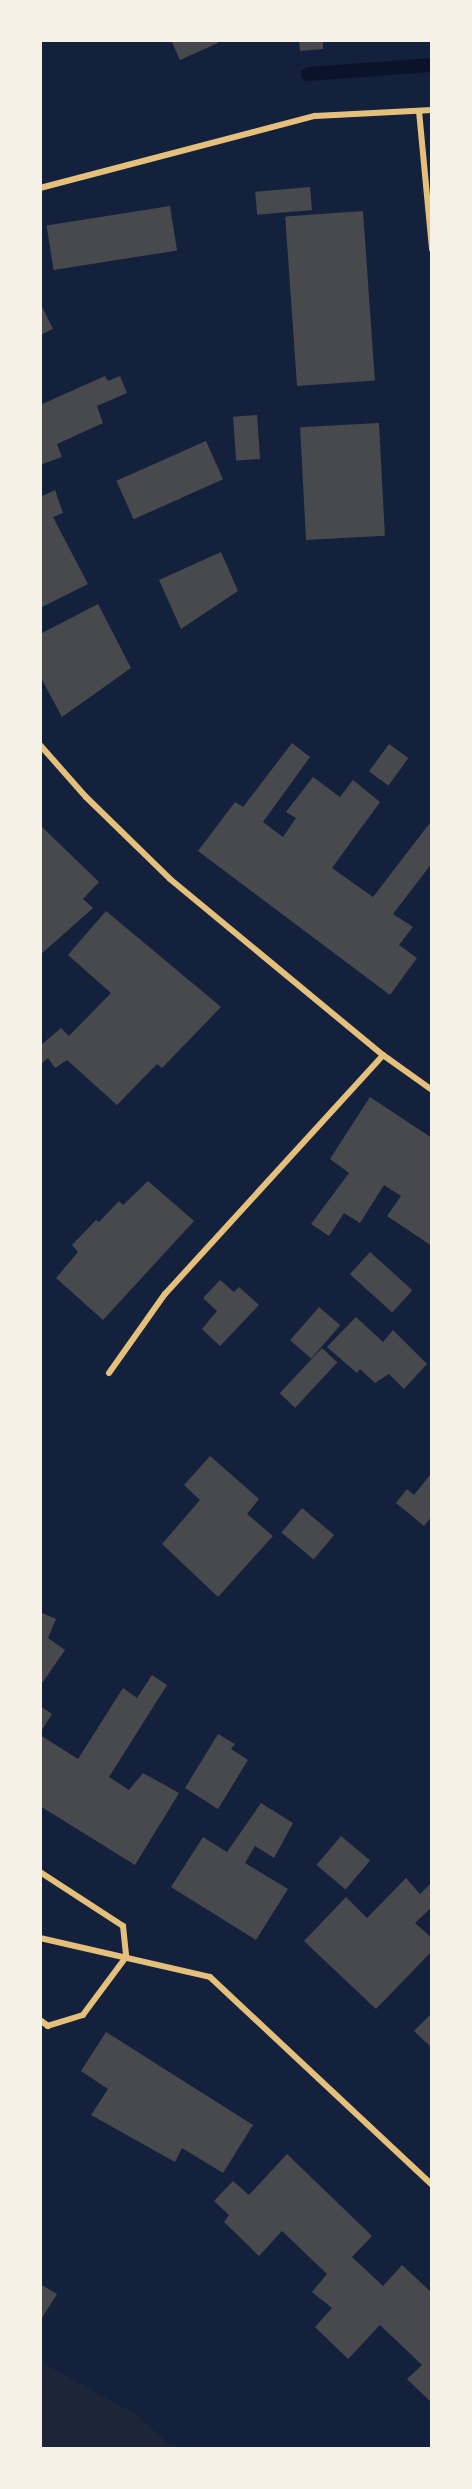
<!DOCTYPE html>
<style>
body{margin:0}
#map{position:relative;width:472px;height:2489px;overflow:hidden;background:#14213d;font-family:Quicksand,sans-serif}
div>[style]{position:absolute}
.green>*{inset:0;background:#1d2539}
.stream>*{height:14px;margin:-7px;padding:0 7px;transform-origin:7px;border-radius:7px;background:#0b132b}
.building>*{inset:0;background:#48494c;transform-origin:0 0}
.minor>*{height:6px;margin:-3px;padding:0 3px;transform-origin:3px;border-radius:3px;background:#e5c07b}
span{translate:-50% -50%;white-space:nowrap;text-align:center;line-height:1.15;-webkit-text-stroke:4.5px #f6f1e7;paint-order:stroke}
.frame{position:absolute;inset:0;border:42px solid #f6f1e7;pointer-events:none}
</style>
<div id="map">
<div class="green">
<i style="clip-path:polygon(41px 2362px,137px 2415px,173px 2448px,41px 2448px)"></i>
</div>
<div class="stream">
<i style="left:308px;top:74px;width:124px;rotate:-4.2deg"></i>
</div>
<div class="building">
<i style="clip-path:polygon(171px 40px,217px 40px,218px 43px,180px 60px)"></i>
<i style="clip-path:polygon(299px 40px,323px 40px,323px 49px,300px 51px)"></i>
<i style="left:310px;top:187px;width:23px;height:55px;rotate:85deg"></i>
<i style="left:170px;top:206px;width:45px;height:125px;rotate:81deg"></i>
<i style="left:363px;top:211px;width:170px;height:78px;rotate:86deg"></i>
<i style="clip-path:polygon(40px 303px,53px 329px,40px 335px)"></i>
<i style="clip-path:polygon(105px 376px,108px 381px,120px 376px,127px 393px,97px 406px,103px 423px,57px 444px,62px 457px,40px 465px,40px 405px)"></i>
<i style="left:257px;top:415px;width:44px;height:24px;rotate:86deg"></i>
<i style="left:379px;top:423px;width:113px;height:79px;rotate:87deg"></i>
<i style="left:206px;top:441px;width:42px;height:98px;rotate:66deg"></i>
<i style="clip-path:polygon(55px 490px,63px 513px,53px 517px,88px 584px,40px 608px,40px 497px)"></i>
<i style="clip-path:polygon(221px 552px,238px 591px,181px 629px,159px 580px)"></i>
<i style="clip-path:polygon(98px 604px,131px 668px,62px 717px,40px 676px,40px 634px)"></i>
<i style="clip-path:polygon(292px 743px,310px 757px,263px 822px,283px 837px,296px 818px,286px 812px,313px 777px,340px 797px,353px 780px,380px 802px,332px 868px,373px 897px,429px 824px,432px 827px,432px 863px,393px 914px,413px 927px,399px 945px,417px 958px,390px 995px,198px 851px,235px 802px,243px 807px)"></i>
<i style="left:389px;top:744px;width:24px;height:34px;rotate:36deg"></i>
<i style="clip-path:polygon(40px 825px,99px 882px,83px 899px,93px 908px,40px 955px)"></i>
<i style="clip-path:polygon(106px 911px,221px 1007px,162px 1068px,157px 1064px,117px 1105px,67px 1060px,55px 1068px,48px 1058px,40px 1065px,40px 1046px,61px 1028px,69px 1036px,111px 993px,68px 955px)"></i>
<i style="clip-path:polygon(370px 1097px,432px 1138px,432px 1246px,387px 1216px,401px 1196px,384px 1185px,360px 1223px,344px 1213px,329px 1236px,311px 1224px,349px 1173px,330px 1159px)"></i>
<i style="clip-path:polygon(148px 1181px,194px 1221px,103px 1320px,56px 1278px,78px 1252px,72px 1245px,96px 1220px,99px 1222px,119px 1201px,123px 1205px)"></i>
<i style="left:370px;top:1252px;width:57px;height:30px;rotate:42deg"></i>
<i style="clip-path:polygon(220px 1280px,234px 1292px,239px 1287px,259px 1305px,220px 1346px,202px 1329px,217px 1311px,203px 1298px)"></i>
<i style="left:319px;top:1307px;width:28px;height:44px;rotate:41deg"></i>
<i style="clip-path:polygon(356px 1317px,383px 1342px,393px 1330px,427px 1364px,404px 1389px,389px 1374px,375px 1383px,360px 1369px,357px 1373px,327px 1347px)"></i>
<i style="left:322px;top:1348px;width:21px;height:62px;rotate:43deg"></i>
<i style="clip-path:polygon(210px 1456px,259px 1499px,247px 1514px,273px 1536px,218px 1597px,162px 1544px,200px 1500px,184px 1485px)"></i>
<i style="clip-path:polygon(430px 1475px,432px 1516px,424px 1526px,396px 1503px,407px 1489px,414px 1495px)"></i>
<i style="left:302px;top:1508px;width:42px;height:32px;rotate:40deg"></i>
<i style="clip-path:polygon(40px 1612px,56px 1619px,48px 1638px,65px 1650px,40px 1686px)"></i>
<i style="clip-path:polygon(152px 1675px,167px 1685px,109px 1777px,129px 1790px,143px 1773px,179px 1793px,135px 1865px,40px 1806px,40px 1735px,78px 1759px,123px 1688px,137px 1698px)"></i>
<i style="clip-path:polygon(40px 1706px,52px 1714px,40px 1733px)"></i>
<i style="clip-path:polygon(218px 1734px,235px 1744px,231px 1749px,248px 1760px,218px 1809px,185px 1788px)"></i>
<i style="clip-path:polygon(261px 1803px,293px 1823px,274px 1858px,255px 1846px,245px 1863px,288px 1889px,256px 1940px,171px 1887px,203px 1837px,227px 1852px)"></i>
<i style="left:341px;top:1836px;width:38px;height:38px;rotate:40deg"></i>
<i style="clip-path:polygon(406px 1878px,420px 1894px,432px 1882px,432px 1907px,415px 1923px,432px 1938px,432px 1951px,376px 2009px,304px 1941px,346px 1897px,367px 1918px)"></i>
<i style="clip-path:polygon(432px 2013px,432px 2048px,414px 2031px)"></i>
<i style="clip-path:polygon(106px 2032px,253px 2125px,223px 2173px,182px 2148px,175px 2162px,91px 2115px,108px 2089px,81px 2071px)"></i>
<i style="clip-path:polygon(287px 2154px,372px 2236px,352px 2257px,383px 2286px,402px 2265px,432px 2293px,432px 2403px,407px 2379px,422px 2365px,380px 2325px,348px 2359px,315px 2327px,332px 2308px,312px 2292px,327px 2274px,282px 2231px,259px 2256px,224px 2222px,229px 2215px,214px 2201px,233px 2181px,249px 2195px)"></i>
<i style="clip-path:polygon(40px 2284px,57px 2294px,40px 2321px)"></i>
</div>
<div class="minor">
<i style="left:419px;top:111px;width:139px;rotate:84.6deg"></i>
<i style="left:40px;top:188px;width:284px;rotate:-14.7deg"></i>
<i style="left:315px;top:116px;width:117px;rotate:-2.9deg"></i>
<i style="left:40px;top:745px;width:69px;rotate:48.5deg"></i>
<i style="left:86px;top:797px;width:117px;rotate:44.3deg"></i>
<i style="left:170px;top:879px;width:276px;rotate:39.6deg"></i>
<i style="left:383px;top:1055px;width:60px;rotate:35.5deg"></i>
<i style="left:109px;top:1373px;width:97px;rotate:-54.7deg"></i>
<i style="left:165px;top:1294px;width:323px;rotate:-47.6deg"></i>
<i style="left:40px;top:1872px;width:99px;rotate:33deg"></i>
<i style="left:123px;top:1926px;width:31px;rotate:84deg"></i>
<i style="left:126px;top:1957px;width:72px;rotate:126.6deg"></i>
<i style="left:83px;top:2015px;width:37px;rotate:163deg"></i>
<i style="left:48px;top:2026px;width:10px;rotate:-143deg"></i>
<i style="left:40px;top:1938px;width:174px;rotate:12.9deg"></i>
<i style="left:210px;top:1977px;width:304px;rotate:43.1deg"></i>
</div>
<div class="frame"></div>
</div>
